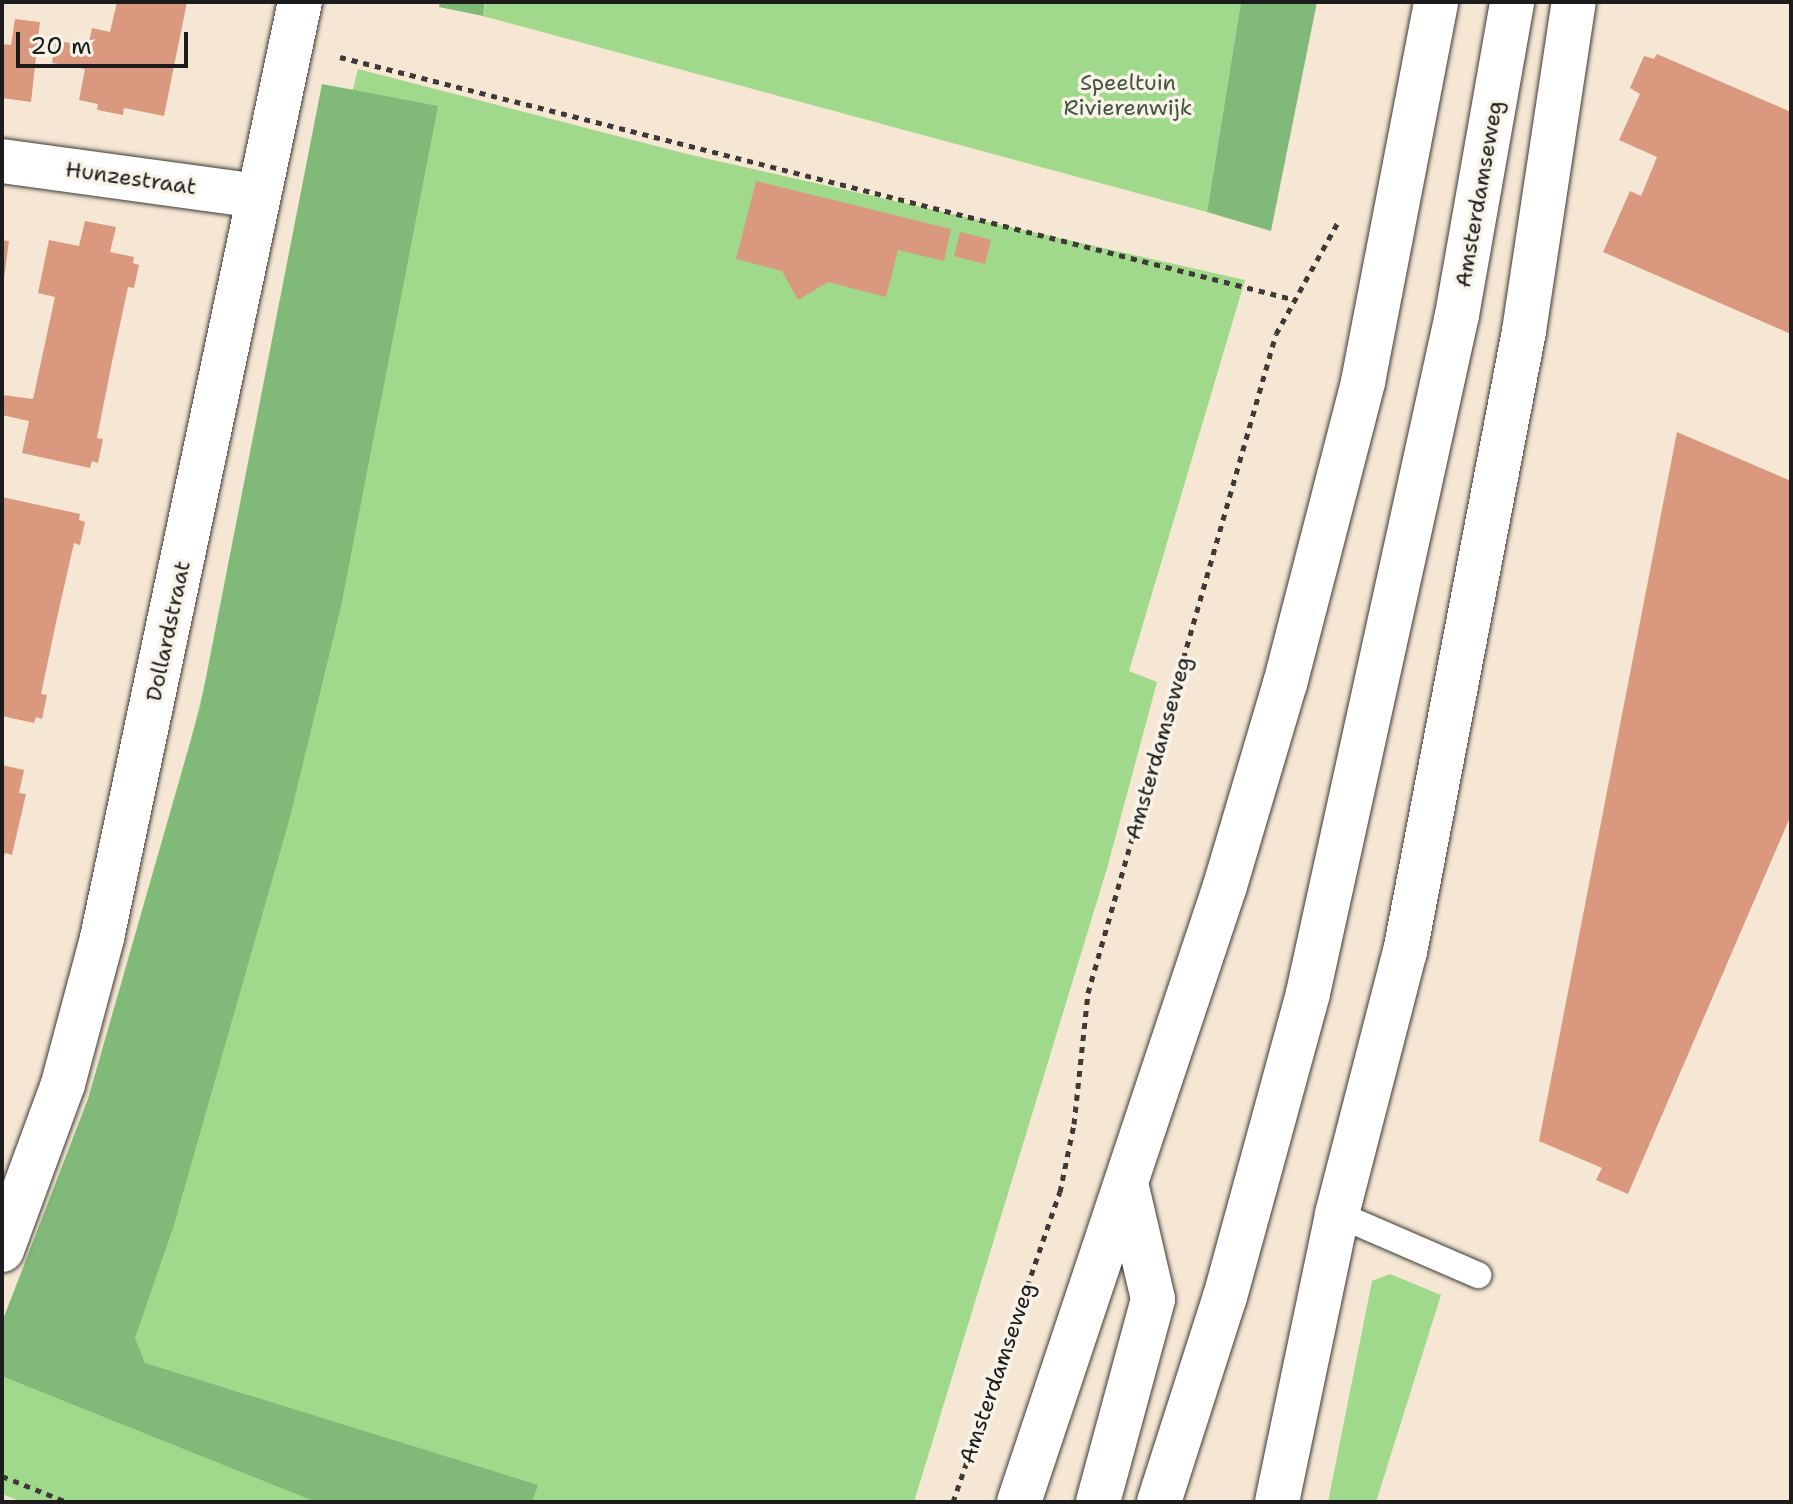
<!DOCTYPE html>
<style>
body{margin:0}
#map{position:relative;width:1793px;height:1504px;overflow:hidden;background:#f5e7d3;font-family:"Shantell Sans",sans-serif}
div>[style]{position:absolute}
.green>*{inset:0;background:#a0d98c}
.forest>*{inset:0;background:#80b978}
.building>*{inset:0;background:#da997f;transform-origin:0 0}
.path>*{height:5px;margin-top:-2.5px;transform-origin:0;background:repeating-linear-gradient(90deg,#3d3a37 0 6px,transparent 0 12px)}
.roads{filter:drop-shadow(0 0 2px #3d3a37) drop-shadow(0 0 2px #3d3a37)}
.service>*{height:26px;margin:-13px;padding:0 13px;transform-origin:13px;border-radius:13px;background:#fff}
.minor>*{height:44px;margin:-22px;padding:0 22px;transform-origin:22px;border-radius:22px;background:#fff}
.primary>*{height:44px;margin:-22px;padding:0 22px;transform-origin:22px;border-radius:22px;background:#fff}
span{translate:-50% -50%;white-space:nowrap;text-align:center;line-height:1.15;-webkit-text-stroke:7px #f7f3e8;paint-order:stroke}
.park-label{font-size:22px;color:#44553e}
.street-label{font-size:22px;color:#1c1c1c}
.frame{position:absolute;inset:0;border:4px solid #1c1c1c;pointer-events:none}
.scale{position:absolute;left:16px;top:32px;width:172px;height:36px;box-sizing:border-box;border:4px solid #1c1c1c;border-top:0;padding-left:10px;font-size:24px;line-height:28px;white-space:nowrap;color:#1c1c1c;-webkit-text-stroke:6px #f7f3e8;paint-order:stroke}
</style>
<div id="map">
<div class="green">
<i style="clip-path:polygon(486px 2px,1241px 2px,1207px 212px,483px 16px)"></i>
<i style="clip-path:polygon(358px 69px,687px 154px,1245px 280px,1129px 671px,1157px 682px,1108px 865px,914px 1502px,22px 1502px,2px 1494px,2px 1376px,30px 1386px)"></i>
<i style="clip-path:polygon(1390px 1274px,1441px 1295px,1376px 1502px,1328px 1502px,1372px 1281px)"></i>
</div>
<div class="forest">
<i style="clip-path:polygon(440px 2px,485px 2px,483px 16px,439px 7px)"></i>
<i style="clip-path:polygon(1241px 2px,1317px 2px,1271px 231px,1207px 212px)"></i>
<i style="clip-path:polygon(322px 84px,438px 106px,341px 606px,290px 817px,173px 1228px,135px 1338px,145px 1363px,538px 1485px,532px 1502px,316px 1502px,2px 1376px,2px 1322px,88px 1099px,200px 708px)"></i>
</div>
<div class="building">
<i style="clip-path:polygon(117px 2px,187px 2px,164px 116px,124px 108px,123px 115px,97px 110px,98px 104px,79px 100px,85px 69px,52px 63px,56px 40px,88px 47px,92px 28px,110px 32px)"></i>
<i style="clip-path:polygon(15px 19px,40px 22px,31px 102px,2px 98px,2px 44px,11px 45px)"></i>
<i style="clip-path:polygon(1657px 54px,1791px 112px,1791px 334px,1603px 252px,1630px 191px,1641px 196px,1657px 157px,1619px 140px,1640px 94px,1630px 88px,1644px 56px,1654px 59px)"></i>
<i style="clip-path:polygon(756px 181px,951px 229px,944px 261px,898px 250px,886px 297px,828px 282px,798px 300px,782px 271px,736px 259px)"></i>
<i style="clip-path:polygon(85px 221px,116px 227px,110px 252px,134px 257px,133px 263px,139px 265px,134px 288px,128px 287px,112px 362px,97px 438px,103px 439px,98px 463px,92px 461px,90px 468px,22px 453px,29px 421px,2px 415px,3px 395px,33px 399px,55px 297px,38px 293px,49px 240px,79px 246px)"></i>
<i style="left:960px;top:232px;width:32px;height:25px;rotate:14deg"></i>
<i style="clip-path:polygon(2px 240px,9px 241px,4px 278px,2px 278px)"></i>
<i style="clip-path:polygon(1677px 432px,1791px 481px,1791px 815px,1628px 1194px,1596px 1180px,1602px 1168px,1539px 1141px)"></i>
<i style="clip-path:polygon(2px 497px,80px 514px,79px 520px,85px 522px,80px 545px,74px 543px,57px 618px,41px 694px,47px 695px,42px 719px,36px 717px,34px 723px,2px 716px)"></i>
<i style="clip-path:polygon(2px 765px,24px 770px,19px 793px,26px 794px,12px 855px,5px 853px,3px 861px)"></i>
</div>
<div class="path">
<i style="left:340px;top:57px;width:986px;rotate:14.26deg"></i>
<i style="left:2px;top:1476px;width:70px;rotate:21.8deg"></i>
<i style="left:953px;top:1502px;width:328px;rotate:-71deg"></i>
<i style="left:1060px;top:1192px;width:69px;rotate:-78.4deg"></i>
<i style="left:1074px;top:1124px;width:132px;rotate:-83.9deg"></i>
<i style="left:1088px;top:993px;width:685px;rotate:-74.08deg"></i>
<i style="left:1276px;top:334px;width:128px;rotate:-61deg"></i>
</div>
<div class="roads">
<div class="service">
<i style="left:1337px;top:1214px;width:154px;rotate:23.4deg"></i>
</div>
<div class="minor">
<i style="left:2px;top:161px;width:259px;rotate:7.8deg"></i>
<i style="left:2px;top:1250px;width:177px;rotate:-69.8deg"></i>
<i style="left:63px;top:1084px;width:151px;rotate:-75deg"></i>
<i style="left:102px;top:938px;width:957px;rotate:-78.06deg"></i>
<i style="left:1098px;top:1502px;width:210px;rotate:-74.8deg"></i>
<i style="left:1153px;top:1299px;width:119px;rotate:-103.1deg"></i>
<i style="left:1277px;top:1502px;width:294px;rotate:-78.2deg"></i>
<i style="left:1337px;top:1214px;width:271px;rotate:-75.5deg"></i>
<i style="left:1405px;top:952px;width:632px;rotate:-79.15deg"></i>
<i style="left:1524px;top:331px;width:333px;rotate:-81.4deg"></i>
</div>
<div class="primary">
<i style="left:1019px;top:1502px;width:650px;rotate:-71.51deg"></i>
<i style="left:1225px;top:886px;width:211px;rotate:-73.5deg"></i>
<i style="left:1285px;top:684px;width:312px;rotate:-75.5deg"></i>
<i style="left:1363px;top:382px;width:387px;rotate:-79.1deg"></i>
<i style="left:1159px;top:1502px;width:215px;rotate:-72.2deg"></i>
<i style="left:1225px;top:1297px;width:315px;rotate:-74.7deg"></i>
<i style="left:1308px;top:993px;width:694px;rotate:-77.61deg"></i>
<i style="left:1457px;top:315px;width:318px;rotate:-80deg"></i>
</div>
</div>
<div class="park-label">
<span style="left:1128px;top:95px">Speeltuin<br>Rivierenwijk</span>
</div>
<div class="street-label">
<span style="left:131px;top:178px;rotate:8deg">Hunzestraat</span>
<span style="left:1479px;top:194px;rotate:-80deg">Amsterdamseweg</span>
<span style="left:168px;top:631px;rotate:-78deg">Dollardstraat</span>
<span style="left:1158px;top:748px;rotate:-74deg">Amsterdamseweg</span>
<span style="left:997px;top:1373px;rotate:-71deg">Amsterdamseweg</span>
</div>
<div class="frame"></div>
<div class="scale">20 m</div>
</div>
